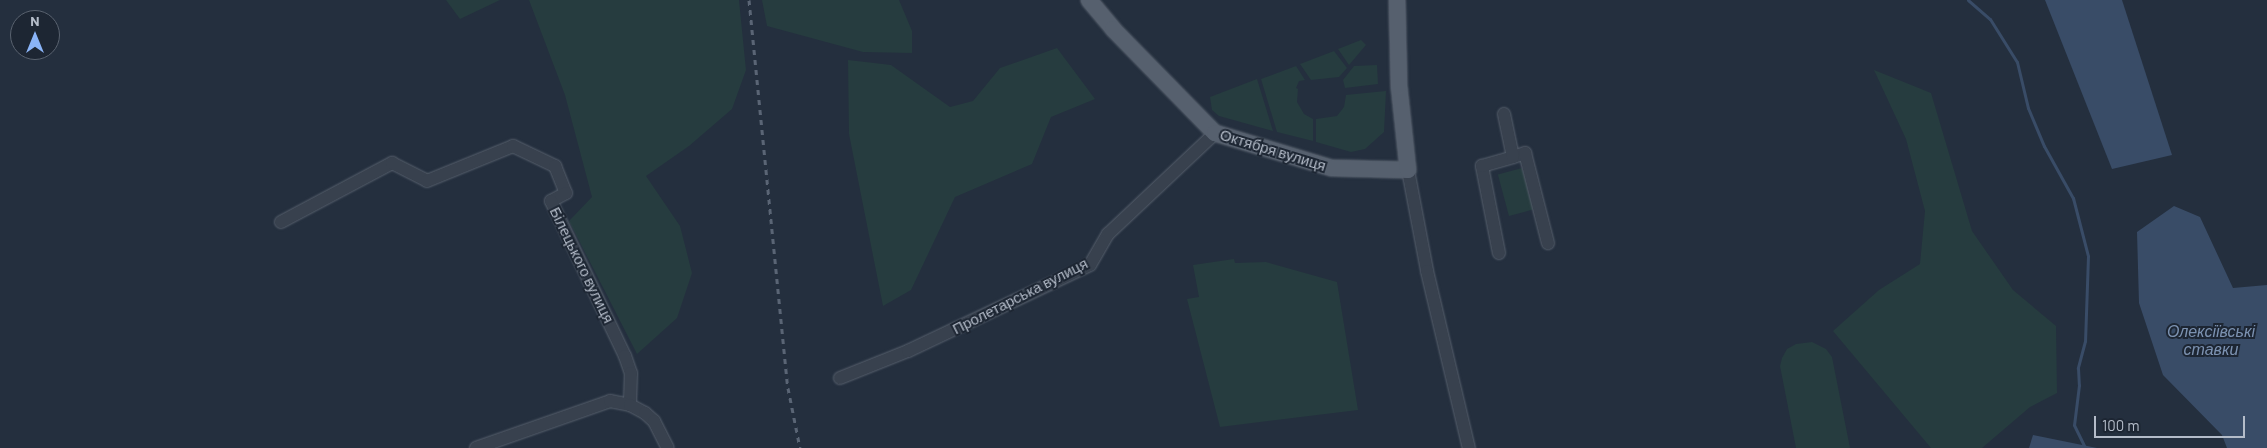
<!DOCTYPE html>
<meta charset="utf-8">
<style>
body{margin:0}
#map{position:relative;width:2267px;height:448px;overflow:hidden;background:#242f3e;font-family:Barlow,sans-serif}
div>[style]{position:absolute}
.green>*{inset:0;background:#263c3f;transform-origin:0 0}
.water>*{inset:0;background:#394c67}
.stream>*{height:3px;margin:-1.5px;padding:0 1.5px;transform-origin:1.5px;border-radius:1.5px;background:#394c67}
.roads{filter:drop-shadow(0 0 1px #565f6c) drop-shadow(0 0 1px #565f6c)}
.minor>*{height:12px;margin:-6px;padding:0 6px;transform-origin:6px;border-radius:6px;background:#38414e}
.major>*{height:16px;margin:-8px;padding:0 8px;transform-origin:8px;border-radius:8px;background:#56606e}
.rail>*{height:3px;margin-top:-1.5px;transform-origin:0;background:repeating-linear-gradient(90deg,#5a6575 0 5px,transparent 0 10px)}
span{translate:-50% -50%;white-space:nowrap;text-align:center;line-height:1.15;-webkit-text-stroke:4px #1d2633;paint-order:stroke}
.street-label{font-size:15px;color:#b4bcc9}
.water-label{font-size:16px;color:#7c92b1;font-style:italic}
.north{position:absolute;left:10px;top:10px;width:50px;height:50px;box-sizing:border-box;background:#1d2633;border:1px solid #59626f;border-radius:50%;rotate:0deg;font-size:14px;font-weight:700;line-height:20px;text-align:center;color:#b4bcc9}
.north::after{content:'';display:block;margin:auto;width:18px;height:22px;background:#8ab4f8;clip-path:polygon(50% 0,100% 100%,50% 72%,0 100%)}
.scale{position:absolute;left:2094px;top:416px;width:151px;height:22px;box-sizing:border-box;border:2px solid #b4bcc9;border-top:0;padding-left:6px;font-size:15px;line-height:18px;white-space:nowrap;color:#b4bcc9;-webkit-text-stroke:4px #1d2633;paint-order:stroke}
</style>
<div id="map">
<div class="green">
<i style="clip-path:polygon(446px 0,500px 0,460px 19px)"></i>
<i style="clip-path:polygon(529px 0,739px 0,746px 70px,732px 109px,689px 146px,646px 176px,680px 226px,692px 273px,677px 318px,637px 354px,569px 221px,592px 197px,565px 95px)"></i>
<i style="clip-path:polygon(762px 0,899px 0,912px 31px,912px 53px,863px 52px,767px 26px)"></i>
<i style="clip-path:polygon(1361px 40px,1366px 45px,1349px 65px,1338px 49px)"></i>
<i style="clip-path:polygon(1057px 48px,1095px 99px,1051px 117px,1032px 164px,955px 197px,911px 290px,883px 306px,849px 134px,848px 60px,891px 65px,950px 107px,973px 101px,1000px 68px)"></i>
<i style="clip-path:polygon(1334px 51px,1347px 68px,1339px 77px,1311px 80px,1300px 64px)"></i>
<i style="clip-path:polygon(1377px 65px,1378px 84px,1345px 88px,1343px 80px,1354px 66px)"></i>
<i style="clip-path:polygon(1296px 66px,1305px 80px,1299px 81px,1296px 88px,1298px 89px,1297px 102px,1304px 114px,1313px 119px,1313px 141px,1277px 132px,1261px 79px)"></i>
<i style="clip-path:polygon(1874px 70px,1931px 93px,1972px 231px,2013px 290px,2056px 326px,2057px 393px,2030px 407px,1982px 448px,1931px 448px,1833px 331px,1879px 290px,1920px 264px,1925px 211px,1906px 139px)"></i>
<i style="clip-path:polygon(1257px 79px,1273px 131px,1219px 116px,1212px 110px,1210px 97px)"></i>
<i style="clip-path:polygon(1386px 91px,1384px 132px,1365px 149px,1351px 152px,1316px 142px,1316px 119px,1337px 116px,1344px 107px,1346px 95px)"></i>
<i style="left:1522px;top:168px;width:43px;height:25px;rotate:75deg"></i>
<i style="clip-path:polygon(1234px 259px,1235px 263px,1266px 262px,1337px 282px,1358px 410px,1220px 427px,1187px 299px,1199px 297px,1193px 265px)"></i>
<i style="clip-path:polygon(1812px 342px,1826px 349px,1832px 357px,1850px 448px,1796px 448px,1780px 366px,1782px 358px,1787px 349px,1796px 344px)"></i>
</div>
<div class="water">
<i style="clip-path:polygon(2045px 0,2122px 0,2172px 155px,2112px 169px)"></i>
<i style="clip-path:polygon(2174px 206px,2200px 217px,2233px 288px,2267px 285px,2267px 448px,2227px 448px,2222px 435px,2163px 375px,2139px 303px,2137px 232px)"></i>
<i style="clip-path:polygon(2033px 435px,2097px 448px,2029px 448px)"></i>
</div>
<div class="stream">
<i style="left:1968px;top:0;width:29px;rotate:41deg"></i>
<i style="left:1990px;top:19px;width:51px;rotate:57.9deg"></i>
<i style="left:2017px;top:62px;width:47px;rotate:76.6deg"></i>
<i style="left:2028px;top:108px;width:41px;rotate:67.2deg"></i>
<i style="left:2044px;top:146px;width:60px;rotate:60.9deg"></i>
<i style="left:2073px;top:198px;width:60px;rotate:75.5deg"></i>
<i style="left:2088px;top:256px;width:85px;rotate:92deg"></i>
<i style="left:2085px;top:341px;width:28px;rotate:105deg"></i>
<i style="left:2078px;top:368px;width:17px;rotate:87deg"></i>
<i style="left:2079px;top:385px;width:40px;rotate:97.1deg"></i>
<i style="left:2074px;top:425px;width:25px;rotate:64deg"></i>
</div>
<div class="roads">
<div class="minor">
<i style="left:1513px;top:157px;width:13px;rotate:-18deg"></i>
<i style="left:1525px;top:153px;width:93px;rotate:75.7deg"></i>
<i style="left:1408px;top:170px;width:103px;rotate:79.3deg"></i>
<i style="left:1427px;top:271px;width:182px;rotate:76.7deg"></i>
<i style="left:281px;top:222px;width:126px;rotate:-28deg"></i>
<i style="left:392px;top:163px;width:39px;rotate:27deg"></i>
<i style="left:427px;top:181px;width:93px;rotate:-22.1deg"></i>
<i style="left:513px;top:146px;width:47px;rotate:25.5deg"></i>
<i style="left:555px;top:166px;width:29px;rotate:68deg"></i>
<i style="left:566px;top:193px;width:17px;rotate:152deg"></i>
<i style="left:551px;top:201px;width:172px;rotate:64.5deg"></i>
<i style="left:625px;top:356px;width:18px;rotate:71deg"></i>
<i style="left:631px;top:373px;width:32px;rotate:92deg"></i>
<i style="left:1499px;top:253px;width:89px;rotate:-101.1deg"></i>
<i style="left:1482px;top:166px;width:32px;rotate:-16deg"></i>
<i style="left:1513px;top:157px;width:44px;rotate:-101.8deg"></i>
<i style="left:840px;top:378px;width:73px;rotate:-21.7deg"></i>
<i style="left:908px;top:351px;width:201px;rotate:-25.3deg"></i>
<i style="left:1090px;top:265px;width:36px;rotate:-60deg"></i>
<i style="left:1108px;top:234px;width:147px;rotate:-43.3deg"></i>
<i style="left:476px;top:448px;width:142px;rotate:-19.3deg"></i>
<i style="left:610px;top:401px;width:20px;rotate:11deg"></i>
<i style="left:630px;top:405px;width:17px;rotate:28deg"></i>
<i style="left:645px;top:413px;width:12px;rotate:42deg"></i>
<i style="left:654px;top:421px;width:30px;rotate:63deg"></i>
</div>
<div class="major">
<i style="left:1089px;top:0;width:38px;rotate:50deg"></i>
<i style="left:1113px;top:29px;width:146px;rotate:45.6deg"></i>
<i style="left:1215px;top:133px;width:122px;rotate:16.7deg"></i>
<i style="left:1332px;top:168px;width:76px;rotate:1.5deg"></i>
<i style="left:1408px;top:170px;width:84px;rotate:-96.1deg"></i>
<i style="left:1399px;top:86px;width:86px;rotate:-91.3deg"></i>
</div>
</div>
<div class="rail">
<i style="left:749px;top:0;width:390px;rotate:84.3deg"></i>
<i style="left:788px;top:388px;width:61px;rotate:78.7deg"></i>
</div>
<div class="street-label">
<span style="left:1273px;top:150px;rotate:17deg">Октября вулиця</span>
<span style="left:582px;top:265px;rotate:64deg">Білецького вулиця</span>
<span style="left:1020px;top:296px;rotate:-27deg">Пролетарська вулиця</span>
</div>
<div class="water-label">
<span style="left:2211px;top:340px">Олексіївські<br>ставки</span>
</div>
<div class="north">N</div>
<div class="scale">100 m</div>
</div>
